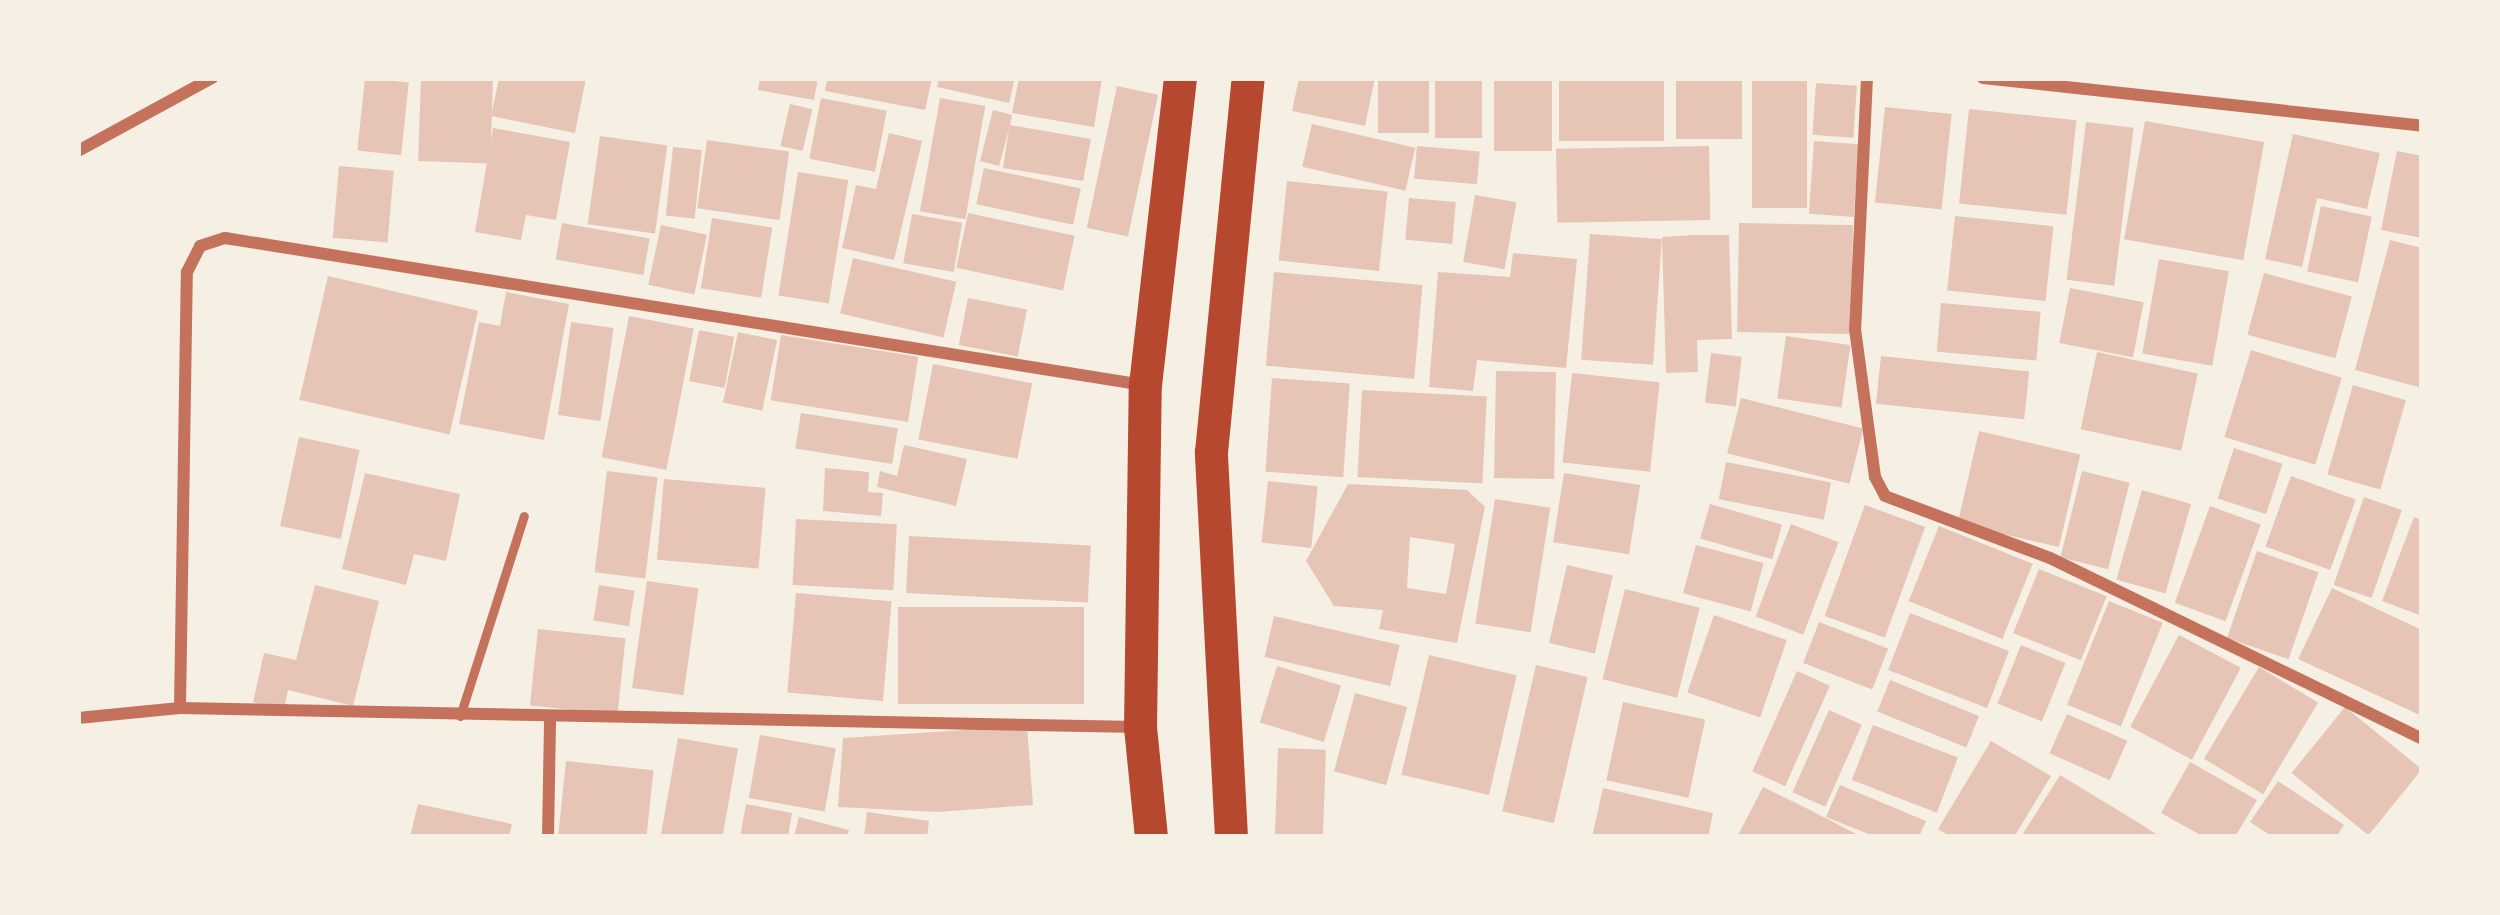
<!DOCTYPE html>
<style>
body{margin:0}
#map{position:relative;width:2500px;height:915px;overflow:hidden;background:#f6efe4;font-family:"Nunito Sans",sans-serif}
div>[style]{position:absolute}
.building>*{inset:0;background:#e6c5b7;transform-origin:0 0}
.service>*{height:9px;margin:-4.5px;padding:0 4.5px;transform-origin:4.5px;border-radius:4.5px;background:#c5725c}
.minor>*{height:12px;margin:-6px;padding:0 6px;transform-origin:6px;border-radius:6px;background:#c5725c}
.trunk>*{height:33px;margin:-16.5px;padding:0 16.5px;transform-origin:16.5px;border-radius:16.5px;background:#b5482f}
span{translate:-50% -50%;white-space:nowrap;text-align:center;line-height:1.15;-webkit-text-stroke:9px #f6efe4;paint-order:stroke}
.frame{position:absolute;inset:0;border:81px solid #f6efe4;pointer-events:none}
</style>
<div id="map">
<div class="building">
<i style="left:365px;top:78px;width:44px;height:73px;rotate:6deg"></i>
<i style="left:421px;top:78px;width:72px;height:83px;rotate:2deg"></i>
<i style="clip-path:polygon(499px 78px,586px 78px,575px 133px,491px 116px)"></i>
<i style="clip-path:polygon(760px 78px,818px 78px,814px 100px,758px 90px)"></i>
<i style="clip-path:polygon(827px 78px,932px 78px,925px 110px,825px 91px)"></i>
<i style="clip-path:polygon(939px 78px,1015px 78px,1009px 103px,937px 87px)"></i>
<i style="clip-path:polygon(1019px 78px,1102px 78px,1094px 127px,1012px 113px)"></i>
<i style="clip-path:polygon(1299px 78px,1375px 78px,1365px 126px,1292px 111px)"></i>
<i style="left:1378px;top:78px;width:51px;height:55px"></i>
<i style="left:1435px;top:78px;width:47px;height:60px"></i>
<i style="left:1494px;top:78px;width:58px;height:73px"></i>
<i style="left:1559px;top:78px;width:105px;height:63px"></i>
<i style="left:1676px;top:78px;width:66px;height:61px"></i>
<i style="left:1752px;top:78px;width:55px;height:130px"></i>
<i style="left:1816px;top:83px;width:41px;height:52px;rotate:4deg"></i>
<i style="left:1117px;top:86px;width:42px;height:145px;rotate:12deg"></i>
<i style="left:821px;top:98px;width:67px;height:62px;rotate:11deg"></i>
<i style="left:940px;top:98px;width:46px;height:115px;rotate:10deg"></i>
<i style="left:790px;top:104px;width:23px;height:43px;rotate:13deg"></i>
<i style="left:1885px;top:107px;width:67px;height:96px;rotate:6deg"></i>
<i style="left:1969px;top:109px;width:108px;height:95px;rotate:6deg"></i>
<i style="clip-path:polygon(993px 110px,1012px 115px,1010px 125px,1091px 139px,1083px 181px,1003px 168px,1009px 129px,999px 166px,980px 161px)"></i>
<i style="left:2145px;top:121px;width:121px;height:120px;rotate:10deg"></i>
<i style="left:2086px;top:122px;width:48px;height:159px;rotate:7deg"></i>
<i style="left:1312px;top:124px;width:106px;height:44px;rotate:13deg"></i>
<i style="clip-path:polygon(493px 128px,570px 142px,556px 220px,526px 215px,521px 240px,475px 232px)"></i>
<i style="clip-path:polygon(889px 133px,922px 141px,894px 260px,842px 248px,856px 185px,876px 189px)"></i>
<i style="clip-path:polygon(2293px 134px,2380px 153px,2367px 209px,2317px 198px,2302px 267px,2265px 259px)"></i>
<i style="left:600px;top:136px;width:68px;height:89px;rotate:8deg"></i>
<i style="left:707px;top:140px;width:83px;height:69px;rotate:8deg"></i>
<i style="left:1814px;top:141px;width:45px;height:73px;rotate:4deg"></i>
<i style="left:1417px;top:146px;width:63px;height:33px;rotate:5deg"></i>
<i style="left:1709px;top:146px;width:74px;height:153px;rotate:89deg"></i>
<i style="left:673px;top:147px;width:29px;height:69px;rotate:6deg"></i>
<i style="clip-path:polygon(2397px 151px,2422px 156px,2422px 238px,2381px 230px)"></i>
<i style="left:339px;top:166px;width:55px;height:72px;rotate:5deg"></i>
<i style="left:984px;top:168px;width:99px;height:37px;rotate:12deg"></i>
<i style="left:798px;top:172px;width:51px;height:125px;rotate:9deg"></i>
<i style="left:1287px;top:181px;width:101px;height:80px;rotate:6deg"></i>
<i style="left:1475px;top:195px;width:42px;height:68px;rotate:10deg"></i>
<i style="left:1409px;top:198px;width:47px;height:42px;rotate:5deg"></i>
<i style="left:2321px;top:206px;width:52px;height:67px;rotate:12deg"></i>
<i style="left:968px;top:213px;width:109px;height:56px;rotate:12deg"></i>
<i style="left:912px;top:214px;width:51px;height:50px;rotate:10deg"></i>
<i style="left:1955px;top:216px;width:99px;height:75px;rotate:6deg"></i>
<i style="left:712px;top:218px;width:61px;height:71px;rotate:9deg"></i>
<i style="left:562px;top:223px;width:89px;height:37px;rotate:10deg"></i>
<i style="left:1739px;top:223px;width:114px;height:109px;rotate:1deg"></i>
<i style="left:661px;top:225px;width:47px;height:61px;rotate:12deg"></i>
<i style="left:1590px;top:234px;width:72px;height:126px;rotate:4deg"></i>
<i style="clip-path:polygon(1695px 235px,1729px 235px,1732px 339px,1697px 340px,1698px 372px,1666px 373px,1662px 237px)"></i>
<i style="clip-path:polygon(2390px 240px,2422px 248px,2422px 388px,2355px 370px)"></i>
<i style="clip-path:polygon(1513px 253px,1577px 259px,1566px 368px,1477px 360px,1473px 391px,1429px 387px,1438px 272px,1510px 277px)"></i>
<i style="left:853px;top:258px;width:106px;height:57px;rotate:13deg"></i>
<i style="left:2159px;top:259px;width:71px;height:96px;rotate:10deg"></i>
<i style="left:1274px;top:272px;width:149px;height:94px;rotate:5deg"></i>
<i style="left:2264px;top:273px;width:91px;height:64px;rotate:15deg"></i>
<i style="left:328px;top:276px;width:154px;height:127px;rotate:13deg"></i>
<i style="left:2070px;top:288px;width:75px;height:56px;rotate:11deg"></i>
<i style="clip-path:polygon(506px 292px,569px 304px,544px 440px,459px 424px,479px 322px,500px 326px)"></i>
<i style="left:968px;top:298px;width:60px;height:48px;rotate:11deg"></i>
<i style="left:1941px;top:303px;width:100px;height:49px;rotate:5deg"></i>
<i style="left:629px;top:316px;width:66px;height:144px;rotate:11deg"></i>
<i style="left:571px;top:322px;width:43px;height:94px;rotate:8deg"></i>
<i style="left:699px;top:330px;width:36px;height:52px;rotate:11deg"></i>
<i style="left:738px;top:332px;width:40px;height:72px;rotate:12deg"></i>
<i style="left:781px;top:335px;width:139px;height:66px;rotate:9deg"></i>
<i style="left:1786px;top:336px;width:65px;height:63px;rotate:8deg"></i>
<i style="left:2251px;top:350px;width:95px;height:91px;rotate:17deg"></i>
<i style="left:2097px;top:352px;width:103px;height:79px;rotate:12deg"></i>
<i style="left:1711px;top:353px;width:31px;height:50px;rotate:7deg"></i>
<i style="left:1881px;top:356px;width:149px;height:48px;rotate:6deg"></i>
<i style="left:933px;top:364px;width:101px;height:77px;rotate:11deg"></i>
<i style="left:1496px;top:371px;width:60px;height:107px;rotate:1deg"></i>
<i style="left:1572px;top:373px;width:88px;height:90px;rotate:6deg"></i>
<i style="left:1272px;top:378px;width:78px;height:94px;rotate:4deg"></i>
<i style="left:2353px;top:385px;width:55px;height:93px;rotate:16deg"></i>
<i style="left:1362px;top:390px;width:125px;height:87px;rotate:3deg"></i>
<i style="left:1741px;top:398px;width:126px;height:57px;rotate:14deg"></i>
<i style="left:801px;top:413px;width:98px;height:36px;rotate:9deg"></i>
<i style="left:1979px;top:431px;width:104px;height:95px;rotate:13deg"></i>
<i style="left:299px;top:437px;width:62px;height:91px;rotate:12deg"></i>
<i style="clip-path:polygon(904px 445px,967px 459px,956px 506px,877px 487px,880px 471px,897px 476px)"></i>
<i style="left:2234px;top:448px;width:51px;height:53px;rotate:18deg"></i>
<i style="left:1726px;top:462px;width:107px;height:38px;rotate:11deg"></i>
<i style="clip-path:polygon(825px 468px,869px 472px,868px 492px,883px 493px,881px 516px,823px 511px)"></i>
<i style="left:607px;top:471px;width:51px;height:102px;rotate:7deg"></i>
<i style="left:2082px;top:471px;width:49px;height:89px;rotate:14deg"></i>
<i style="clip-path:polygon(365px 473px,460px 494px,446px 561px,414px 554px,406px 585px,342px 569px)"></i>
<i style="left:1564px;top:473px;width:77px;height:70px;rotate:9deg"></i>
<i style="left:2291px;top:476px;width:69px;height:75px;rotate:20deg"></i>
<i style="left:664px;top:479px;width:102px;height:81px;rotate:5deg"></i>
<i style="left:1268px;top:481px;width:50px;height:62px;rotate:6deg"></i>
<i style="clip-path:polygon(evenodd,1348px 484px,1467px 490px,1485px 507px,1457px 643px,1379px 629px,1383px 610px,1334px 606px,1306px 561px,1348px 484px,1410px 537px,1455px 544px,1446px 594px,1407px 588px,1410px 537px)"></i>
<i style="left:2142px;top:490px;width:51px;height:93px;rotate:16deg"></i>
<i style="left:2364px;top:497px;width:40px;height:93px;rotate:19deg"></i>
<i style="left:1495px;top:499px;width:56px;height:126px;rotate:9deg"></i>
<i style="left:1710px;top:504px;width:75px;height:36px;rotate:16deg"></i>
<i style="left:1865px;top:505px;width:64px;height:118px;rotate:20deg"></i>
<i style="left:2210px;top:506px;width:54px;height:103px;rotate:20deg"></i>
<i style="clip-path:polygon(2414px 517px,2422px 520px,2422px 616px,2382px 601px)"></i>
<i style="left:796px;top:519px;width:101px;height:66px;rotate:3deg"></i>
<i style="left:1791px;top:524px;width:51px;height:99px;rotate:21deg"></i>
<i style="left:1939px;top:526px;width:101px;height:81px;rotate:22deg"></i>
<i style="left:909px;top:536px;width:182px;height:57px;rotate:3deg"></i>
<i style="left:1696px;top:545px;width:70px;height:50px;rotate:15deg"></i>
<i style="left:2257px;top:551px;width:65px;height:92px;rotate:19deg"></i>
<i style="left:1567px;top:565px;width:47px;height:80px;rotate:13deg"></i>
<i style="left:2039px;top:569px;width:73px;height:69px;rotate:22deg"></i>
<i style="left:647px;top:581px;width:52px;height:108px;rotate:8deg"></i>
<i style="clip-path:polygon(315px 585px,379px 601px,353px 706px,288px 690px,284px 710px,253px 702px,264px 653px,296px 660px)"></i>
<i style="left:599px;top:585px;width:36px;height:36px;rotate:9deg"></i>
<i style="clip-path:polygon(2332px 588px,2422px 630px,2422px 716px,2298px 659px)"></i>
<i style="left:1625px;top:589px;width:77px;height:93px;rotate:14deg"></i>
<i style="left:796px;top:593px;width:96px;height:100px;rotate:5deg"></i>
<i style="left:2109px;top:601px;width:58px;height:112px;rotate:22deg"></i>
<i style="left:898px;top:607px;width:186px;height:97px"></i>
<i style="left:1910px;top:613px;width:106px;height:61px;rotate:21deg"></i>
<i style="left:1714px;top:615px;width:77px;height:82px;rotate:19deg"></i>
<i style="left:1274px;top:616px;width:129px;height:42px;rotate:13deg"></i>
<i style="left:1819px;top:622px;width:74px;height:44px;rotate:21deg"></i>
<i style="left:538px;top:629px;width:88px;height:77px;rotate:6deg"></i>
<i style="left:2179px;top:635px;width:70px;height:104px;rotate:28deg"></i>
<i style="left:2021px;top:645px;width:48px;height:63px;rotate:22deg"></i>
<i style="left:1429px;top:655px;width:90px;height:123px;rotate:13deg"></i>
<i style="left:1536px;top:665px;width:53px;height:150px;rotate:13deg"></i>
<i style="left:1277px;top:666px;width:67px;height:59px;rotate:17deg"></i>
<i style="left:2259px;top:667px;width:69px;height:107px;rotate:31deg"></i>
<i style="left:1797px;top:671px;width:36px;height:110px;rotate:24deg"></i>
<i style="left:1890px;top:680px;width:96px;height:34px;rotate:22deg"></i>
<i style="left:1355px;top:693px;width:54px;height:81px;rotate:15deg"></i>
<i style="left:1623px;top:702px;width:84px;height:80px;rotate:12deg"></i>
<i style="left:2345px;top:707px;width:99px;height:85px;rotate:39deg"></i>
<i style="left:1829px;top:710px;width:36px;height:90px;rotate:24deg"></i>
<i style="left:2067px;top:714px;width:66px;height:43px;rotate:24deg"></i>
<i style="left:1873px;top:725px;width:91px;height:59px;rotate:21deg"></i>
<i style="clip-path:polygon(1027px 726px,1033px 805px,938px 812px,838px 807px,843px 738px)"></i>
<i style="left:760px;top:735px;width:77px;height:64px;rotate:10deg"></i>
<i style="left:678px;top:738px;width:61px;height:101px;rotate:10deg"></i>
<i style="clip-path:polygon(1991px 741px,2051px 776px,2014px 837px,1951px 837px,1938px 829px)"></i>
<i style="left:1278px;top:748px;width:48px;height:89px;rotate:2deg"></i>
<i style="left:566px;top:761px;width:88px;height:76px;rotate:6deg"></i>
<i style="clip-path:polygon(2190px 762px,2257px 800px,2235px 837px,2204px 837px,2161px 813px)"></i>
<i style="clip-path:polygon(2060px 775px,2139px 823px,2161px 837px,2021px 837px)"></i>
<i style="clip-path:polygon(2278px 781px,2344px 825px,2336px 837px,2273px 837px,2250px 822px)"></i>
<i style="clip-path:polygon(1840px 785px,1926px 821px,1919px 837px,1876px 837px,1826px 817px)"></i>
<i style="clip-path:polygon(1763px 787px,1806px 808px,1862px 837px,1737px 837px)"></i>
<i style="clip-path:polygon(1603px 788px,1713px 813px,1708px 837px,1592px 837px)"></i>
<i style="clip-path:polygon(418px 804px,512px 824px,509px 837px,410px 837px)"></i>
<i style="clip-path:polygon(746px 804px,792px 813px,788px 837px,740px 837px)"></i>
<i style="clip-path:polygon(867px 812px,929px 821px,927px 837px,864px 837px)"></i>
<i style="clip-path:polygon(799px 817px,849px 830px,847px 837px,794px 837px)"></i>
</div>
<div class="service">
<i style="left:460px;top:716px;width:210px;rotate:-72.3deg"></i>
</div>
<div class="minor">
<i style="left:1867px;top:78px;width:251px;rotate:92.7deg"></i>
<i style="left:1855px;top:329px;width:149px;rotate:82.3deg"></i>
<i style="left:1875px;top:477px;width:21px;rotate:62deg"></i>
<i style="left:1885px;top:496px;width:176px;rotate:20.6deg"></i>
<i style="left:2050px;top:558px;width:414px;rotate:25.9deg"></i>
<i style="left:1983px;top:78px;width:442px;rotate:6.2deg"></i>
<i style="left:78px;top:151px;width:153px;rotate:-28.6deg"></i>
<i style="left:180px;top:708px;width:436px;rotate:-89.1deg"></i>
<i style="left:187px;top:272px;width:29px;rotate:-63deg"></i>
<i style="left:200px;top:246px;width:26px;rotate:-18deg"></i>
<i style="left:225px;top:238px;width:931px;rotate:9.09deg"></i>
<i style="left:78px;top:718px;width:102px;rotate:-5.6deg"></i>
<i style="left:180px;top:708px;width:959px;rotate:1.14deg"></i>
<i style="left:548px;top:837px;width:118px;rotate:-89deg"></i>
</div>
<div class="trunk">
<i style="left:1151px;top:837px;width:111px;rotate:-95.7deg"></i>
<i style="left:1140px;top:727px;width:342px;rotate:-89.2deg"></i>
<i style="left:1145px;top:385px;width:309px;rotate:-83.5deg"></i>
<i style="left:1231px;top:837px;width:386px;rotate:-93deg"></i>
<i style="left:1211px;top:452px;width:376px;rotate:-84.4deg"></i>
</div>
<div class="frame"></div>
</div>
